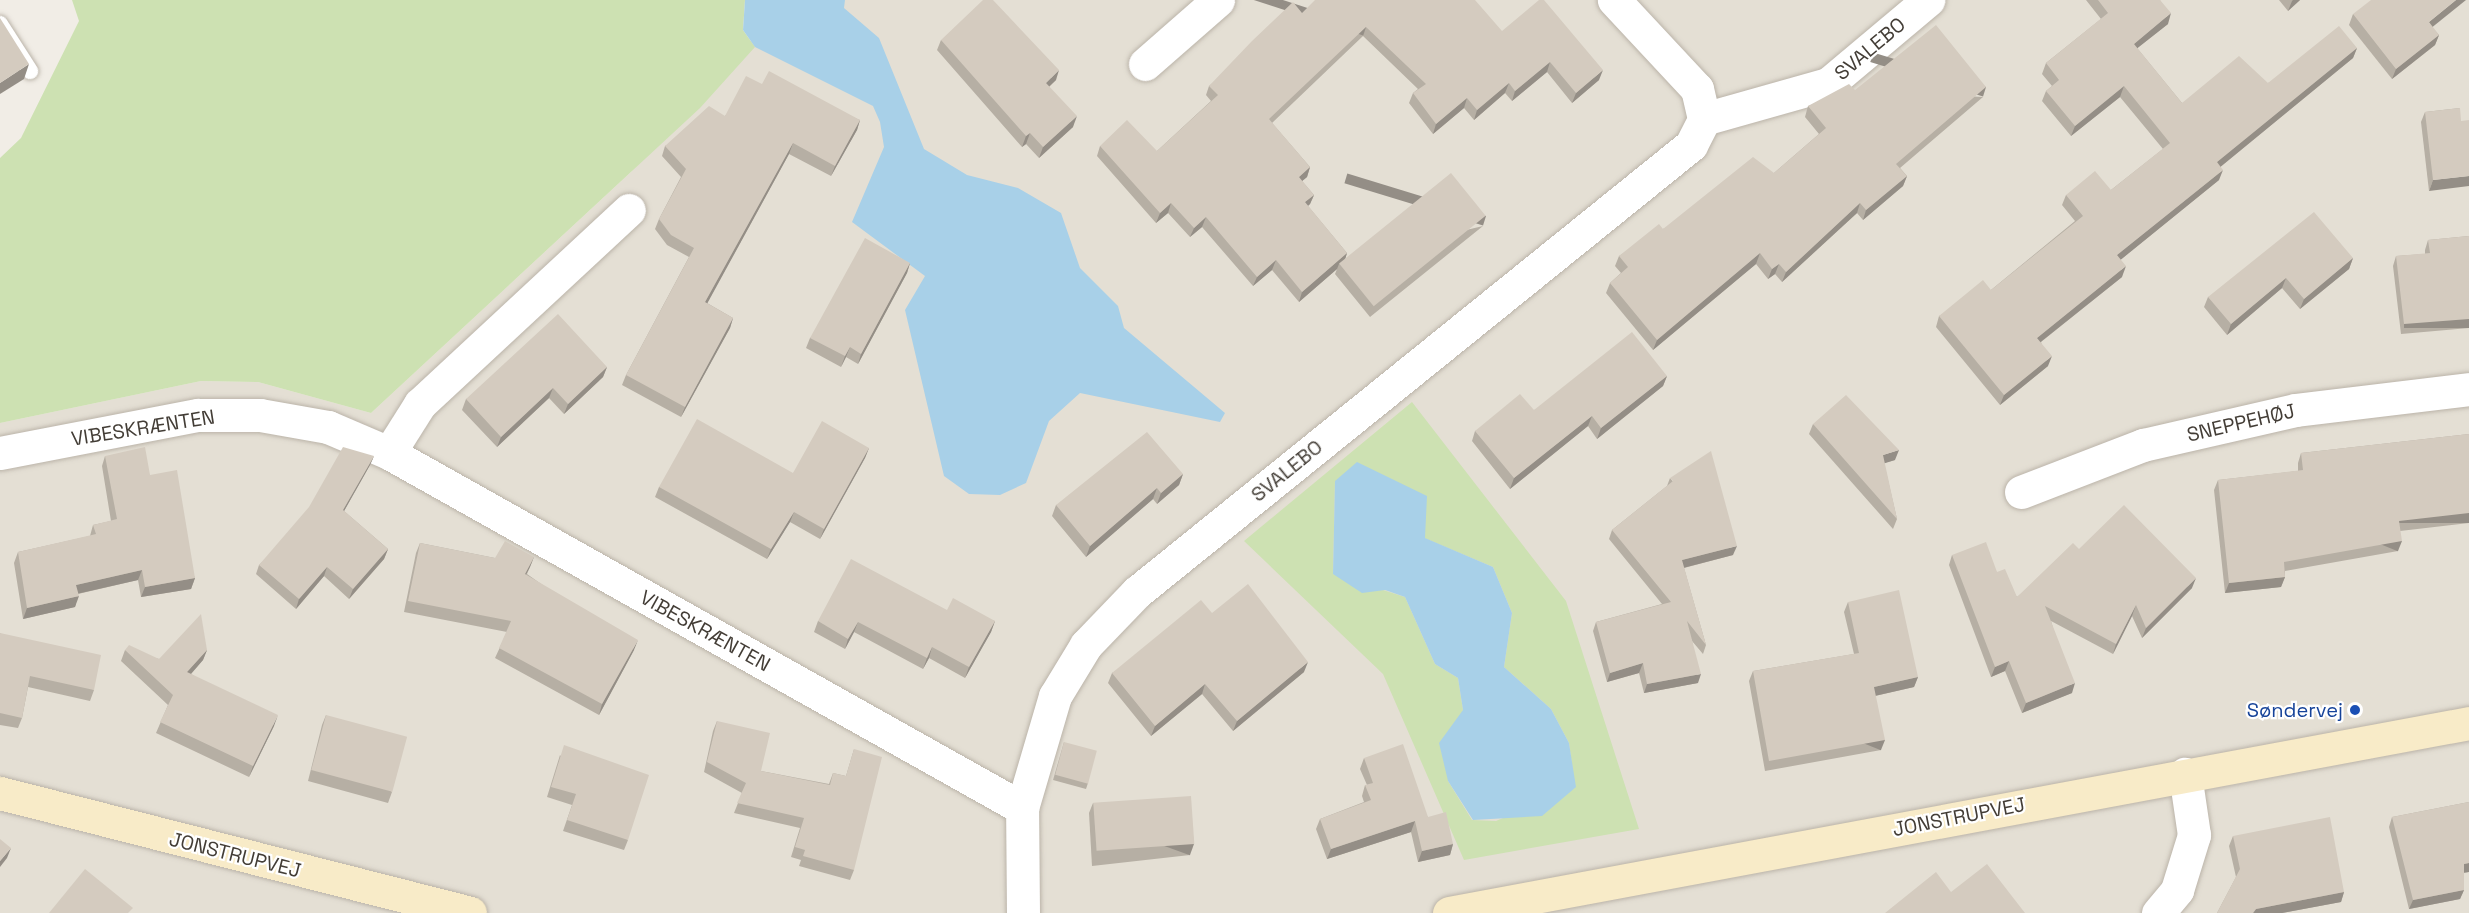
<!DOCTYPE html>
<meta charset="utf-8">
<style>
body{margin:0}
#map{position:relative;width:2469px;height:913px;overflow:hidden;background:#f1ede6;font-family:"Space Grotesk",sans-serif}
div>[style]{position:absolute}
.residential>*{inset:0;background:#e4dfd4}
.green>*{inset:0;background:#cde1b2}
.water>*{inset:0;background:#a8d0e8}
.roads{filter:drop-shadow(0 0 2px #bbb4a9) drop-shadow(0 0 2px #bbb4a9)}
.lane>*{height:16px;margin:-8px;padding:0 8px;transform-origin:8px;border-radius:8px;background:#fff}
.street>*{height:33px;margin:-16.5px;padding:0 16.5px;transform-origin:16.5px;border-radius:16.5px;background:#fff}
.secondary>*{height:33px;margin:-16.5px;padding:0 16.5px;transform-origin:16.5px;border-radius:16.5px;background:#f8ebc8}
.wall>*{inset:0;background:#b6afa4}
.shaded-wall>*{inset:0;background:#948e86;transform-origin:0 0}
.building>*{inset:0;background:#d4cbbf;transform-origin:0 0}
.dots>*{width:16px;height:16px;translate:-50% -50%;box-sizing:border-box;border:3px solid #fff;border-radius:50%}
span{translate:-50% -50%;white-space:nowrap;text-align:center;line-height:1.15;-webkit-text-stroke:4.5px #fff;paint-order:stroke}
.street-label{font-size:20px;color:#433d36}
.transit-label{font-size:20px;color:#164399}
.right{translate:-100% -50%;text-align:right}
</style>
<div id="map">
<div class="residential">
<i style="clip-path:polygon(789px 0,2469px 0,2469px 913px,0 913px,0 423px,201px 381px,258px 382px,371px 413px,631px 172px)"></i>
</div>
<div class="green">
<i style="clip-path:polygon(72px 0,745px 0,743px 30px,755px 47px,700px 108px,371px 413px,258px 382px,201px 381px,0 423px,0 158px,21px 138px,79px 21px)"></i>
<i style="clip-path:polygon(evenodd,1412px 402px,1566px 601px,1639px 829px,1464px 860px,1383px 674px,1244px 541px,1412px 402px,1335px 481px,1424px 538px,1493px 567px,1512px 613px,1504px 667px,1551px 709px,1569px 743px,1575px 787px,1496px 821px,1472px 820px,1448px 781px,1463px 710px,1458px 678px,1435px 664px,1405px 597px,1333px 574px,1335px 481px)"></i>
</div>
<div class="water">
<i style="clip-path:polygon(745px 0,845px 0,844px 8px,879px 38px,924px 149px,967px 175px,1018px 188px,1061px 213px,1080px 268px,1118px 306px,1124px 328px,1225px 413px,1220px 422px,1080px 393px,1049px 421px,1026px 483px,1000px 495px,969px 494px,944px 476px,905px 310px,925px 276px,852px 222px,884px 147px,880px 122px,873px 106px,755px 47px,743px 30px)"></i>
<i style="clip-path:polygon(1357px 462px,1427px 496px,1425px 538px,1493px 567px,1512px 613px,1504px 667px,1551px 709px,1569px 743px,1576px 787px,1542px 816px,1473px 820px,1448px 781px,1439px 743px,1463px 710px,1458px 678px,1435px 664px,1405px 597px,1385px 590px,1362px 593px,1333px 574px,1335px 481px)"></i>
</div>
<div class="roads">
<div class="lane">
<i style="left:0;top:24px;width:56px;rotate:57.4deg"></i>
</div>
<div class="street">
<i style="left:1145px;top:64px;width:97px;rotate:-41.2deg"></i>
<i style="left:1704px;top:119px;width:129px;rotate:-15.8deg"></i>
<i style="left:1828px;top:84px;width:131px;rotate:-40deg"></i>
<i style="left:0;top:453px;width:202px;rotate:-10.9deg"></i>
<i style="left:198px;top:415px;width:62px"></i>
<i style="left:260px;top:415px;width:69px;rotate:10deg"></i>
<i style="left:328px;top:427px;width:66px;rotate:23.1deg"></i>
<i style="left:389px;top:453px;width:726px;rotate:29.28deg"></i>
<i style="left:389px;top:453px;width:58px;rotate:-57.7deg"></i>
<i style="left:420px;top:404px;width:285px;rotate:-42.9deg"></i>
<i style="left:2021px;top:492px;width:131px;rotate:-21.1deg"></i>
<i style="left:2143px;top:445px;width:157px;rotate:-12.9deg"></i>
<i style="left:2296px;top:410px;width:174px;rotate:-6.9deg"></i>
<i style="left:1023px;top:913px;width:105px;rotate:-90.5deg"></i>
<i style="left:1022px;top:808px;width:117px;rotate:-73.6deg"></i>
<i style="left:1055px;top:696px;width:60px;rotate:-58.7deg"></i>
<i style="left:1086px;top:645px;width:74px;rotate:-46.1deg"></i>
<i style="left:1137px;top:592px;width:712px;rotate:-38.9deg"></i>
<i style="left:1691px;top:145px;width:29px;rotate:-63deg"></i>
<i style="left:1704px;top:119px;width:31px;rotate:-103deg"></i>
<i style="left:1697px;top:89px;width:122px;rotate:-133deg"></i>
<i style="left:2158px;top:913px;width:30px;rotate:-50deg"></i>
<i style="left:2177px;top:890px;width:58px;rotate:-72.8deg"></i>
<i style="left:2194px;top:835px;width:62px;rotate:-98.4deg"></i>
</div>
<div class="secondary">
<i style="left:0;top:793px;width:485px;rotate:14.3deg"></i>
<i style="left:1449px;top:913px;width:1038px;rotate:-10.55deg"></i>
</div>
</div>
<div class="wall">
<i style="clip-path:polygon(2086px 0,2160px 0,2168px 24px,2137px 48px,2182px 103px,2268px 83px,2357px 48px,2353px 58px,2220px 167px,2219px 180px,2120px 260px,2122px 277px,2041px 342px,2048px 366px,2000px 405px,1936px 327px,1939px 316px,1991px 290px,2075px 221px,2062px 205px,2066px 195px,2111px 190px,2163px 149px,2120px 97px,2071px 136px,2042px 101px,2046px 91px,2052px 86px,2042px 74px,2046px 63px,2101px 19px)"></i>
<i style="clip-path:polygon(2279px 0,2300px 0,2288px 11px)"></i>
<i style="clip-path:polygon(1302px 13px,1502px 31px,1599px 80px,1572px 103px,1547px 72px,1512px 101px,1505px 93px,1474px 120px,1464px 108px,1433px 134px,1409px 103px,1413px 93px,1418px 89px,1363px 36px,1272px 123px,1310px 167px,1307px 177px,1302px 181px,1314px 195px,1310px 204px,1308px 206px,1347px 253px,1345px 259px,1483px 226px,1370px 317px,1335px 274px,1337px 269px,1299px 302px,1272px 270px,1253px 286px,1202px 227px,1190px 237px,1168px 213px,1156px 223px,1097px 156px,1100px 146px,1157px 151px,1211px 101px,1206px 95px,1209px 86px)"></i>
<i style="clip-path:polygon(2353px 14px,2432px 27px,2439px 35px,2435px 45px,2392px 79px,2349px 25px)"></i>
<i style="clip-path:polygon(941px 40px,1056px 80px,1049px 87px,1073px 127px,1039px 158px,1026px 144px,1022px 147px,937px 50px)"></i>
<i style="clip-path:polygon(762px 84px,860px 120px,857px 130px,831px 176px,789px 154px,707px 303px,733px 318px,730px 328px,681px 417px,622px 385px,626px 375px,689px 257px,667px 245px,655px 229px,659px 219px,681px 177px,662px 156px,665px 146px,725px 116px)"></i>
<i style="clip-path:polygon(1855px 90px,1983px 97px,1900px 168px,1907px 176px,1903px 186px,1863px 220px,1857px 213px,1782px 282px,1775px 274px,1768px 279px,1756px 264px,1653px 350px,1606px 293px,1610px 283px,1621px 273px,1615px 266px,1619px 256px,1663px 229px,1774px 173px,1819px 134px,1805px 117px,1808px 106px)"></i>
<i style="clip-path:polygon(2460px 108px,2429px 191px,2421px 122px,2425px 112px)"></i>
<i style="clip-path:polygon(2469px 236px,2469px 328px,2401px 334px,2393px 266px,2396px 256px,2425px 254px,2425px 250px,2428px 240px)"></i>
<i style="clip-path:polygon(2353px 258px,2349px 269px,2300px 309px,2282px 288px,2227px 335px,2204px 307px,2208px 297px)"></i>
<i style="clip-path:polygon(910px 263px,907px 273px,858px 364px,846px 357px,841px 367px,806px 348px,810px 338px)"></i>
<i style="clip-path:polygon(607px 367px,603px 377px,564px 414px,549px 398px,497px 447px,462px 410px,466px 399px)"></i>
<i style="clip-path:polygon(1667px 376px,1663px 386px,1597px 439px,1588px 426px,1510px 489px,1472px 441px,1475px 431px,1534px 410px)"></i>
<i style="clip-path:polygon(1813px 424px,1895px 460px,1884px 463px,1897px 519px,1893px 529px,1809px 434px)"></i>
<i style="clip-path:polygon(2469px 434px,2469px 523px,2400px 531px,2398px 551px,2285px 571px,2285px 577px,2281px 587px,2225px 593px,2214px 490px,2218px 480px,2298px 471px,2298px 463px,2301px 453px)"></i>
<i style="clip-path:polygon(869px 448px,865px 458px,820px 539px,790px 522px,767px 559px,655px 497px,659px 487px,793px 473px)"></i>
<i style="clip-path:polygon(105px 456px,150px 475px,195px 578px,191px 589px,141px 597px,138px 580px,78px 594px,75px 607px,23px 619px,14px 563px,18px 552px,90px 536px,93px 525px,111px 521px,102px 466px)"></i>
<i style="clip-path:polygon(374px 456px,370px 465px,344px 511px,388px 549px,384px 559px,349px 599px,324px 576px,296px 609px,256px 574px,259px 565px)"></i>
<i style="clip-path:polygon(1183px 474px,1179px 485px,1157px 504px,1153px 499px,1086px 557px,1052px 516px,1056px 505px)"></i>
<i style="clip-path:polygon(1670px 478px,1733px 555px,1684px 568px,1706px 645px,1703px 654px,1692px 641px,1698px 683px,1644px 693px,1639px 673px,1607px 682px,1593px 631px,1596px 622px,1662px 604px,1609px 539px,1612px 530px,1667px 486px)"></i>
<i style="clip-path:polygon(420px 543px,495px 558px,534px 557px,527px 574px,634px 650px,599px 715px,495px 658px,507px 632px,404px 612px,416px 553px)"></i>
<i style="clip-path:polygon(2079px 549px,2192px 588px,2142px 638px,2132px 616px,2113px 654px,2051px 621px,2072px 693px,2022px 713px,2005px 671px,1991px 677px,1949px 565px,1952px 555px,1997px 572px,2017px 597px)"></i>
<i style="clip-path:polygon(1848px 602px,1918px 677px,1914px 687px,1875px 696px,1881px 750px,1765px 771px,1749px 681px,1753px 671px,1854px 654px,1844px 612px)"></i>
<i style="clip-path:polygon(947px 610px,995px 621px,991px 632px,965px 678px,929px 658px,923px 669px,854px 632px,845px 649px,814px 632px,818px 621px)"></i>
<i style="clip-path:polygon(1212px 613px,1304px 672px,1233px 731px,1202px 694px,1151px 736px,1108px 683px,1112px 673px)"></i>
<i style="clip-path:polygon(0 633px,94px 690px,90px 701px,28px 687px,22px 718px,18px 728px,0 725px)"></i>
<i style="clip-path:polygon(125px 650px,159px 659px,207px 650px,203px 660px,191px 674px,274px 726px,249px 777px,156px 733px,168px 705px,121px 661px)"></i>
<i style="clip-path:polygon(326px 715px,392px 792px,388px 803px,308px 781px,322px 725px)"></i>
<i style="clip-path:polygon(717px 721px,761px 771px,829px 784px,833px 773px,846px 776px,854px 749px,854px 870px,850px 880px,799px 866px,801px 860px,791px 857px,800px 828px,734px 813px,742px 793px,704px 772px,713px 731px)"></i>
<i style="clip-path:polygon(1064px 742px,1088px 783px,1086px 789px,1053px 780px)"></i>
<i style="clip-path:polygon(560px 755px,628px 840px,624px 850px,563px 831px,572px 805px,547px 797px)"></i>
<i style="clip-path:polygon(1364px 758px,1428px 817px,1453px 844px,1450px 855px,1418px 862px,1411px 832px,1327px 859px,1316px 829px,1320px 819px,1364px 802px,1362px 796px,1365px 785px,1367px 785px,1360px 769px)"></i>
<i style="clip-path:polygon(2469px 802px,2469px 872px,2464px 873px,2464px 890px,2460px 899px,2409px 909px,2389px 827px,2392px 817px)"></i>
<i style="clip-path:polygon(1093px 803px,1190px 855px,1092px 866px,1089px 813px)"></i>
<i style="clip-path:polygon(2233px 836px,2344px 892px,2341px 902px,2282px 913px,2217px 913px,2236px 877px,2229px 846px)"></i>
</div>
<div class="shaded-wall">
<i style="clip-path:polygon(2293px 0,2300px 0,2288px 11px,2292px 1px)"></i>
<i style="clip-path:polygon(2456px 0,2466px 0,2425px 33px,2429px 22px)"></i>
<i style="clip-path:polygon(2171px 13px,2168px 24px,2130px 54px,2134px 44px)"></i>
<i style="left:1366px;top:27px;width:9px;height:134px;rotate:108deg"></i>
<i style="clip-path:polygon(2439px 35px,2435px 45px,2392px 79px,2396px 69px)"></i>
<i style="clip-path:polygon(2357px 48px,2353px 58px,2213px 173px,2217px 162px)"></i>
<i style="clip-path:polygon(1550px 62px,1547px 72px,1512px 101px,1515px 91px)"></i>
<i style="clip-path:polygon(29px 64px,24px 79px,0 94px,0 83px)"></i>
<i style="clip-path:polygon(1059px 70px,1056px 80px,1042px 93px,1046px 83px)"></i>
<i style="clip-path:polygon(1603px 70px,1599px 80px,1572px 103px,1576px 93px)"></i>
<i style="clip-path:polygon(1509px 83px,1505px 93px,1474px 120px,1477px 110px)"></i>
<i style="clip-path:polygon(2124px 86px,2120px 97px,2071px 136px,2075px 126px)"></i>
<i style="left:1986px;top:87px;width:10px;height:118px;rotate:107deg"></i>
<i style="clip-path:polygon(1467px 98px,1464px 108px,1433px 134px,1436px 124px)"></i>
<i style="clip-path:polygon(1077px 116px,1073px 127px,1039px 158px,1043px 147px)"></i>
<i style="clip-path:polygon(860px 120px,857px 130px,831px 176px,835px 166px)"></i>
<i style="clip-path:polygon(1030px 133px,1026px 144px,1022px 147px,1026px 136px)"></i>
<i style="clip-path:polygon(793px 143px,789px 154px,702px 313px,705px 302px)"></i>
<i style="clip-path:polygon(1310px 167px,1307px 177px,1295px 187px,1299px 177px)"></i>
<i style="clip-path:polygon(2223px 170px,2219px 180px,2113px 266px,2117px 255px)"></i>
<i style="clip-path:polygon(1907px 176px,1903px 186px,1863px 220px,1866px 210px)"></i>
<i style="clip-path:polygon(2469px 176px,2469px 186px,2429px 191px,2433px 180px)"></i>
<i style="clip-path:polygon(1314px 195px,1310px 204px,1301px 212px,1305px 202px)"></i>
<i style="clip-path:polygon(1171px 203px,1168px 213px,1156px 223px,1160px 213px)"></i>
<i style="clip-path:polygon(1860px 203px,1857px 213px,1782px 282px,1786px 272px)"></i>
<i style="left:1486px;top:216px;width:10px;height:145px;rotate:107deg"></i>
<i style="clip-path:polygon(1206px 217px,1202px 227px,1190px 237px,1194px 228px)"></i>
<i style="clip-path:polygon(1347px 253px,1344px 263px,1339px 264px,1337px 269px,1299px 302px,1302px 292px)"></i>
<i style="clip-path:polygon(1760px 253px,1756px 264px,1653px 350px,1657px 340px)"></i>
<i style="clip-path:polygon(2353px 258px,2349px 269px,2300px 309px,2304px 299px)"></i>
<i style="clip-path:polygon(1276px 260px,1272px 270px,1253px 286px,1257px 277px)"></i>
<i style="clip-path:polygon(910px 263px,907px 273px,858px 364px,861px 354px)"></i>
<i style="clip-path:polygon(1779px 264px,1775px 274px,1768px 279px,1772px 269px)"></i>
<i style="clip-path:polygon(2126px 266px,2122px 277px,2033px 348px,2037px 338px)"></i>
<i style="clip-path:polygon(2286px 278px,2282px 288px,2227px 335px,2231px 324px)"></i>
<i style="clip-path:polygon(733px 318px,730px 328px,681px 417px,685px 407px)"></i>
<i style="left:2469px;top:319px;width:9px;height:65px;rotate:90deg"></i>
<i style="clip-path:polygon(850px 347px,846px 357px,841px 367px,845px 356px)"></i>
<i style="clip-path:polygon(2052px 356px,2048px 366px,2000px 405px,2004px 395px)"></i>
<i style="clip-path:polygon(607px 367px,603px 377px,564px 414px,568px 404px)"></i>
<i style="clip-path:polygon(1667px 376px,1663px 386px,1597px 439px,1601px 428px)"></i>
<i style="clip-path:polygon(553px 388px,549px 398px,497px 447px,501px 437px)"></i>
<i style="clip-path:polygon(1592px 416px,1588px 426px,1510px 489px,1514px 478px)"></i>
<i style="clip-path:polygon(869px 448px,865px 458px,820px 539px,824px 529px)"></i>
<i style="clip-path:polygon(1899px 450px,1895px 460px,1879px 465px,1883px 455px)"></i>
<i style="clip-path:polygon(374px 456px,370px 465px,339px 520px,343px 510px)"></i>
<i style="clip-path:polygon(1183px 474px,1179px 485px,1157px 504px,1161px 493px)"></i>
<i style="clip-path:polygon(1157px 488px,1153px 499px,1086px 557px,1090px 546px)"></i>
<i style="clip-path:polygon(794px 512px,790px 522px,767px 559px,771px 549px)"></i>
<i style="left:2469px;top:513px;width:10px;height:70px;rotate:90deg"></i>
<i style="left:2402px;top:541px;width:11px;height:120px;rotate:112deg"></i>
<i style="clip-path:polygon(1737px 546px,1733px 555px,1679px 569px,1682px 560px)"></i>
<i style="clip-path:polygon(388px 549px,384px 559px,349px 599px,353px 589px)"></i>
<i style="clip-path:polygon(534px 557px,530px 567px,521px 584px,525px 574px)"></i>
<i style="clip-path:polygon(327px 567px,324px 576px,296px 609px,299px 599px)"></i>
<i style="clip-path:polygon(142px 570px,138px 580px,72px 595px,76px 585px)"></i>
<i style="clip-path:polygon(2285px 577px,2281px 587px,2225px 593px,2229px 583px)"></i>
<i style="clip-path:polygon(195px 578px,191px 589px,141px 597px,145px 587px)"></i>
<i style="clip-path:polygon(2196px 578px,2192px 588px,2142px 638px,2146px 628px)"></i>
<i style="clip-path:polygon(79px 596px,75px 607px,23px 619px,27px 608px)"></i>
<i style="clip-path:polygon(2136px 605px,2132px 616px,2113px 654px,2116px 644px)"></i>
<i style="clip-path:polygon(995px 621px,991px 632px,965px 678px,969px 667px)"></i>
<i style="clip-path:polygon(858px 622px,854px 632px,845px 649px,848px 639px)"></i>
<i style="clip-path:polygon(638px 640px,634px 650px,599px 715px,602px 704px)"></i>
<i style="clip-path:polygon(932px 647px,929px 658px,923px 669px,927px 658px)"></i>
<i style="clip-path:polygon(207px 650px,203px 660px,183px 683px,187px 672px)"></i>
<i style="clip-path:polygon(2009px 661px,2005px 671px,1991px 677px,1995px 667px)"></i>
<i style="clip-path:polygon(1308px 662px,1304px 672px,1233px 731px,1237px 721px)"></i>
<i style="clip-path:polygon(1643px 663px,1639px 673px,1607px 682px,1610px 673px)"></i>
<i style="clip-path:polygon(1701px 674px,1698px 683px,1644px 693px,1647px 684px)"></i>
<i style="clip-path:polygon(1918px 677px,1914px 687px,1870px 697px,1874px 687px)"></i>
<i style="clip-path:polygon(2075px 683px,2072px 693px,2022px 713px,2026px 703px)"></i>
<i style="clip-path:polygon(1205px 684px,1202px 694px,1151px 736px,1155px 726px)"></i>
<i style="clip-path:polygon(278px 715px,274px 726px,249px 777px,253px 766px)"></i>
<i style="left:1885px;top:740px;width:11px;height:118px;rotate:112deg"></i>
<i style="clip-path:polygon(1415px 821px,1411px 832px,1327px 859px,1331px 849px)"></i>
<i style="left:1194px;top:844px;width:12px;height:99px;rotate:110deg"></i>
<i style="clip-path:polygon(1453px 844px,1450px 855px,1418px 862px,1422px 851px)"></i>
<i style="clip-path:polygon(11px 848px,7px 858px,0 867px,0 861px)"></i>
<i style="clip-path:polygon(2469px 863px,2469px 872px,2460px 873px,2464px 864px)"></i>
<i style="clip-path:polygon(2464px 890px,2460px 899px,2409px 909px,2413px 900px)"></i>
<i style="clip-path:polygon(2344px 892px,2341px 902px,2282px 913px,2253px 913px,2256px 909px)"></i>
</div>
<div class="building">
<i style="clip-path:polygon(983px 0,993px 0,1059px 70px,1046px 83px,1077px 116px,1043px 147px,1030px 133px,1026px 136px,941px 40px)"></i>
<i style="clip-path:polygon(1315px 0,1475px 0,1502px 31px,1539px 0,1544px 0,1603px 70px,1576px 93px,1550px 62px,1515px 91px,1509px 83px,1477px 110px,1467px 98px,1436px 124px,1413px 93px,1426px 84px,1366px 27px,1269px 119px,1310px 167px,1299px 177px,1314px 195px,1305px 202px,1347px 253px,1302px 292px,1276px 260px,1257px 277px,1206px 217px,1194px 228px,1171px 203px,1160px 213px,1100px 146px,1127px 120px,1157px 151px,1218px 95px,1209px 86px,1252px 41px,1293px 2px,1302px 13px)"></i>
<i style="clip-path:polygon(2098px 0,2160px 0,2171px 13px,2134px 44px,2182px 103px,2239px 56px,2268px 83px,2339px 26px,2357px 48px,2217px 162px,2223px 170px,2117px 255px,2126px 266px,2037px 338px,2052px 356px,2004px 395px,1939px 316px,1983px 280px,1991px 290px,2083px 216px,2066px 195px,2095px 171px,2111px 190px,2170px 143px,2124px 86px,2075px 126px,2046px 91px,2059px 80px,2046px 63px,2108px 13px)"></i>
<i style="clip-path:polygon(2371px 0,2456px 0,2429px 22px,2439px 35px,2396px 69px,2353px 14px)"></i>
<i style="clip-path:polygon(0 18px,29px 64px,0 83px)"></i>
<i style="clip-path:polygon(1936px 25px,1986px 87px,1896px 164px,1907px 176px,1866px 210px,1860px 203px,1786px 272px,1779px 264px,1772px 269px,1760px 253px,1657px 340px,1610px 283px,1628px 267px,1619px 256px,1659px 224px,1663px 229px,1753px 157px,1774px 173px,1826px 128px,1808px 106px,1849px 84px,1855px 90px)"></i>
<i style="clip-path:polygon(769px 71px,860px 120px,835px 166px,793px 143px,705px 302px,733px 318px,685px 407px,626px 375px,694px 248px,671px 235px,659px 219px,686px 169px,665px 146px,709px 106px,725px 116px,746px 76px,762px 84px)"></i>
<i style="clip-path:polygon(2460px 108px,2461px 121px,2469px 120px,2469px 176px,2433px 180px,2425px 112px)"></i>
<i style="left:1451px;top:173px;width:55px;height:144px;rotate:51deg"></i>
<i style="clip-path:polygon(2314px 212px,2353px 258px,2304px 299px,2286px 278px,2231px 324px,2208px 297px)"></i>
<i style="clip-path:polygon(2469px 236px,2469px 319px,2404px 324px,2396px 256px,2430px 253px,2428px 240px)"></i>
<i style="clip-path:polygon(865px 238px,910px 263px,861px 354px,850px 347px,845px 356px,810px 338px)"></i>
<i style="clip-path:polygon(558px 314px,607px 367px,568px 404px,553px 388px,501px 437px,466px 399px)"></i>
<i style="clip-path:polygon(1632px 332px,1667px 376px,1601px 428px,1592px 416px,1514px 478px,1475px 431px,1520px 394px,1534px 410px)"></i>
<i style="clip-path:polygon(1846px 395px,1899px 450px,1883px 455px,1897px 519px,1813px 424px)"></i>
<i style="clip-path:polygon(697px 419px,793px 473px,822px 421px,869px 448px,824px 529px,794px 512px,771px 549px,659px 487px)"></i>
<i style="clip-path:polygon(1147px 432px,1183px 474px,1161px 493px,1157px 488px,1090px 546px,1056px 505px)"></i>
<i style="clip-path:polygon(2469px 434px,2469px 513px,2399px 521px,2402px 541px,2284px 562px,2285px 577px,2229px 583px,2218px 480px,2303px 470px,2301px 453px)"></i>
<i style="clip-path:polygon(145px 447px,150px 475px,177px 470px,195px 578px,145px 587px,142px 570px,76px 585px,79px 596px,27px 608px,18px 552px,96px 534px,93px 525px,117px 519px,105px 456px)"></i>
<i style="clip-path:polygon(343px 447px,374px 456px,343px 510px,388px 549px,353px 589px,327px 567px,299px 599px,259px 565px,309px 507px)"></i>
<i style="clip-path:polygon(1711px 451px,1737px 546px,1682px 560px,1706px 645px,1687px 621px,1701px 674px,1647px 684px,1643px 663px,1610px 673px,1596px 622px,1671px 602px,1612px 530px,1673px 481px,1670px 478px)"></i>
<i style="clip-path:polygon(2124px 505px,2196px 578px,2146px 628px,2136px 605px,2116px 644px,2045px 606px,2075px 683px,2026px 703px,2009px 661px,1995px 667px,1952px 555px,1986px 542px,1997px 572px,2005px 569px,2017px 597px,2073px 543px,2079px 549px)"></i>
<i style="clip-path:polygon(505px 541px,534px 557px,525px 574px,638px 640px,602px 704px,499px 648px,511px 621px,408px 601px,420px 543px,495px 558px)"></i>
<i style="clip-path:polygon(851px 559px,947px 610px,953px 598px,995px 621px,969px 667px,932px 647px,927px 658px,858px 622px,848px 639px,818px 621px)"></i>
<i style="clip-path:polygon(1248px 584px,1308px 662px,1237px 721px,1205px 684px,1155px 726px,1112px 673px,1201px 600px,1212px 613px)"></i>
<i style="clip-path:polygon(1899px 590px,1918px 677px,1874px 687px,1885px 740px,1769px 761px,1753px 671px,1859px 653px,1848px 602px)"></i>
<i style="clip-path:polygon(201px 614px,207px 650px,187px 672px,278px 715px,253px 766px,160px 722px,173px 695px,125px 650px,129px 645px,159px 659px)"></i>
<i style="clip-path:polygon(0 633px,101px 655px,94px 690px,30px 676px,22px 718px,0 713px)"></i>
<i style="left:326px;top:715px;width:84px;height:57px;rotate:15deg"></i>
<i style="clip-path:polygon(717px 721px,770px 733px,761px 771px,830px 785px,833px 773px,846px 776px,854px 749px,882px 757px,854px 870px,803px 856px,805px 850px,795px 847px,804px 818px,737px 803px,746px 783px,707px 762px)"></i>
<i style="left:1064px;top:742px;width:34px;height:34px;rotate:15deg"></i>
<i style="clip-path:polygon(1403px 744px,1428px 817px,1446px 812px,1453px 844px,1422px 851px,1415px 821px,1331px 849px,1320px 819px,1371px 800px,1365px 785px,1373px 783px,1364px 758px)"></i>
<i style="clip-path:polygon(564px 745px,649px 775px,628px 840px,567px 820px,576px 794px,551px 787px)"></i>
<i style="left:1191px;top:796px;width:48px;height:98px;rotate:86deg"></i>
<i style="clip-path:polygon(2469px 802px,2469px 863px,2464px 864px,2464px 890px,2413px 900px,2392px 817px)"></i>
<i style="clip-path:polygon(2330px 817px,2344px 892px,2256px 909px,2253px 913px,2217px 913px,2240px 869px,2233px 836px)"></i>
<i style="clip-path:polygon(0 839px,11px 848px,0 861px)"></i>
<i style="clip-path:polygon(1987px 864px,2025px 913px,1885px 913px,1936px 872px,1951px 892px)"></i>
<i style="clip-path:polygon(85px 869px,133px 908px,128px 913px,49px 913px)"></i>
</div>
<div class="dots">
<i style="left:2355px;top:710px;background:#1a4fb4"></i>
</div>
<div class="street-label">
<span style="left:1870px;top:49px;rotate:-40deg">SVALEBO</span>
<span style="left:2241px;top:423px;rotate:-13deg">SNEPPEHØJ</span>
<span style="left:143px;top:428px;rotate:-9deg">VIBESKRÆNTEN</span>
<span style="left:1287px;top:471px;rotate:-39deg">SVALEBO</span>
<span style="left:705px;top:631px;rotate:29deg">VIBESKRÆNTEN</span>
<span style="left:1959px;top:817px;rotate:-11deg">JONSTRUPVEJ</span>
<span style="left:235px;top:855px;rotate:14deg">JONSTRUPVEJ</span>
</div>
<div class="transit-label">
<span class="right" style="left:2343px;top:710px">Søndervej</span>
</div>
</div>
